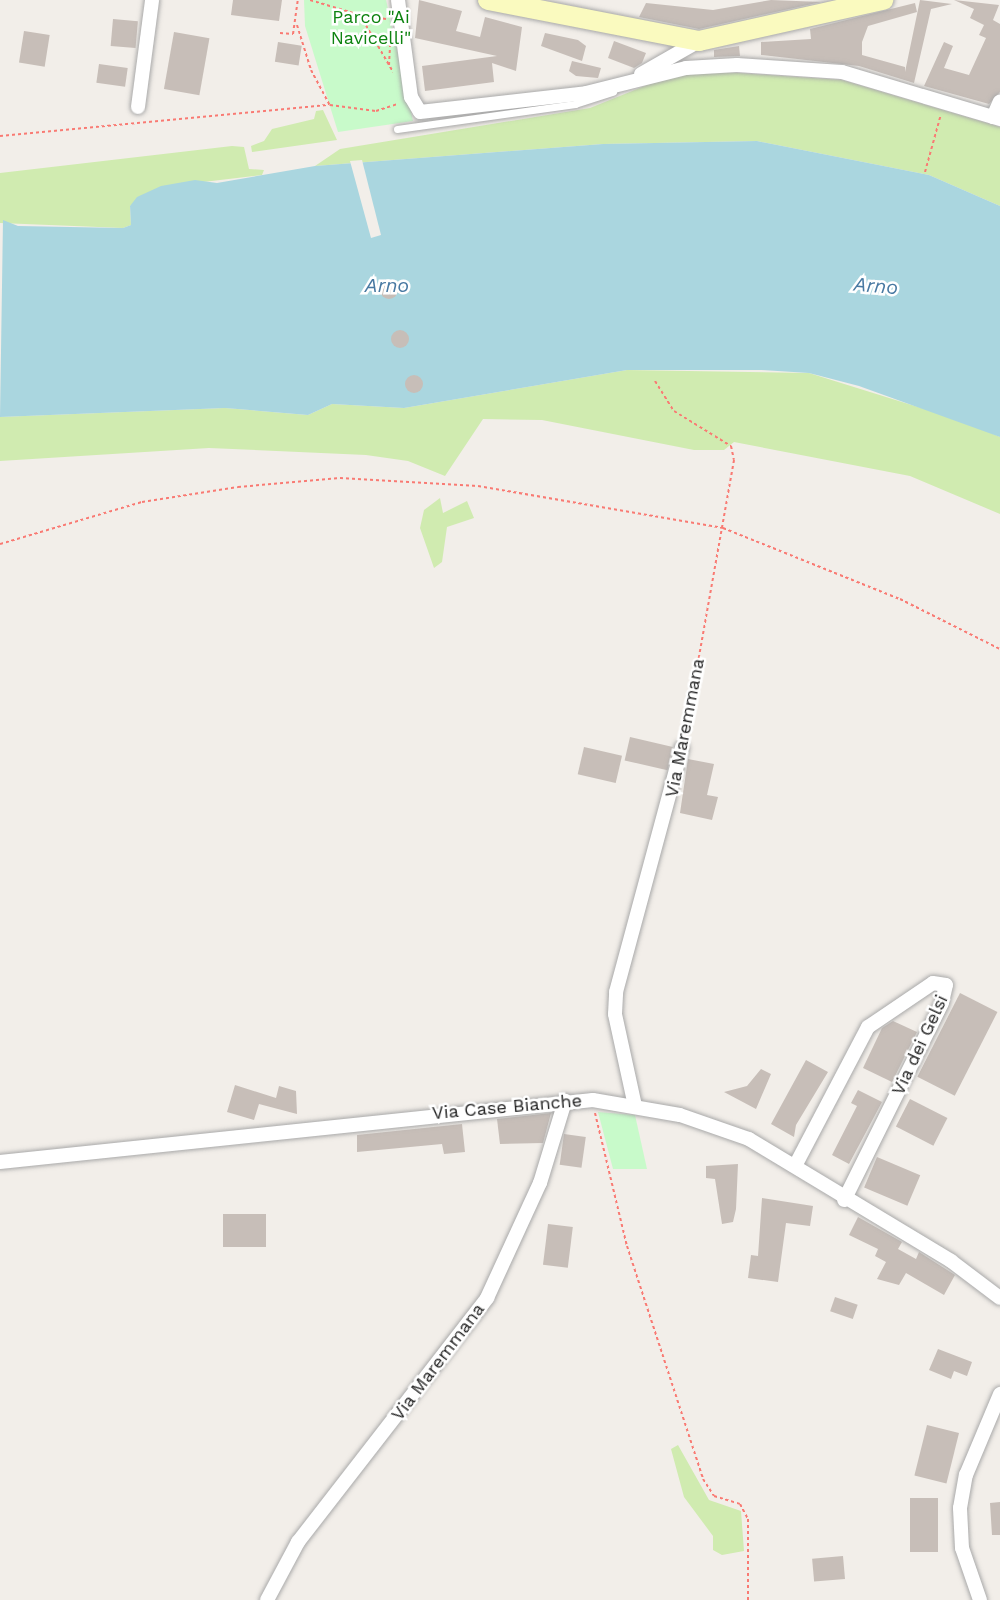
<!DOCTYPE html>
<style>
body{margin:0}
#map{position:relative;width:1000px;height:1600px;overflow:hidden;background:#f2eee9;font-family:"Work Sans",sans-serif}
div>[style]{position:absolute}
.grass>*{inset:0;background:#d0ebb0}
.park>*{inset:0;background:#c8faca}
.water>*{inset:0;background:#aad6df}
.pier>*{inset:0;background:#f2eee9}
.building>*{inset:0;background:#c7beb8;transform-origin:0 0}
.round{border-radius:50%}
.path>*{height:2px;margin-top:-1px;transform-origin:0;background:repeating-linear-gradient(90deg,#f97a73 0 3px,transparent 0 6px)}
.roads{filter:drop-shadow(0 0 2px #a9a9a9) drop-shadow(0 0 2px #a9a9a9)}
.lane>*{height:7px;margin:-3.5px;padding:0 3.5px;transform-origin:3.5px;border-radius:3.5px;background:#fff}
.street>*{height:14px;margin:-7px;padding:0 7px;transform-origin:7px;border-radius:7px;background:#fff}
.secondary>*{height:20px;margin:-10px;padding:0 10px;transform-origin:10px;border-radius:10px;background:#fafabf}
span{translate:-50% -50%;white-space:nowrap;text-align:center;line-height:1.15;-webkit-text-stroke:5px #fff;paint-order:stroke}
.park-label{font-size:18px;color:#0d8310}
.street-label{font-size:18px;color:#222}
.water-label{font-size:20px;color:#4879a2;font-style:italic}
</style>
<div id="map">
<div class="grass">
<i style="clip-path:polygon(711px 71px,842px 80px,1000px 127px,1000px 206px,929px 175px,757px 141px,603px 144px,315px 166px,340px 149px,590px 108px,662px 79px)"></i>
<i style="clip-path:polygon(323px 110px,337px 140px,252px 152px,251px 146px,264px 141px,272px 129px,314px 119px,316px 111px)"></i>
<i style="clip-path:polygon(232px 146px,244px 147px,249px 169px,264px 170px,262px 175px,161px 187px,130px 206px,131px 225px,123px 228px,0 223px,0 173px)"></i>
<i style="clip-path:polygon(627px 370px,809px 373px,963px 421px,1000px 437px,1000px 514px,910px 476px,734px 442px,724px 450px,694px 450px,542px 420px,483px 419px,445px 476px,408px 461px,366px 455px,209px 448px,0 461px,0 417px,225px 408px,308px 415px,332px 404px,404px 408px)"></i>
<i style="clip-path:polygon(440px 498px,443px 513px,467px 501px,474px 518px,447px 527px,442px 562px,434px 568px,420px 528px,424px 510px)"></i>
<i style="clip-path:polygon(678px 1445px,709px 1500px,741px 1511px,744px 1551px,722px 1555px,713px 1550px,713px 1536px,684px 1497px,671px 1449px)"></i>
</div>
<div class="park">
<i style="clip-path:polygon(304px 0,386px 0,413px 121px,338px 132px,305px 26px)"></i>
<i style="clip-path:polygon(598px 1112px,635px 1115px,647px 1169px,613px 1169px)"></i>
</div>
<div class="water">
<i style="clip-path:polygon(757px 141px,929px 175px,1000px 206px,1000px 437px,859px 386px,809px 373px,762px 370px,627px 370px,404px 408px,332px 404px,308px 415px,225px 408px,0 417px,3px 220px,18px 226px,123px 228px,131px 225px,130px 206px,137px 197px,161px 186px,195px 180px,217px 183px,315px 166px,603px 144px)"></i>
</div>
<div class="pier">
<i style="clip-path:polygon(362px 160px,381px 235px,371px 238px,350px 161px)"></i>
</div>
<div class="building">
<i style="clip-path:polygon(233px 0,282px 0,279px 21px,231px 15px)"></i>
<i style="clip-path:polygon(419px 0,462px 11px,456px 31px,480px 37px,485px 17px,522px 27px,516px 71px,492px 63px,494px 82px,425px 91px,422px 66px,497px 56px,415px 38px)"></i>
<i style="clip-path:polygon(771px 0,821px 2px,699px 29px,639px 17px,646px 3px,713px 10px)"></i>
<i style="clip-path:polygon(920px 0,952px 4px,931px 9px,914px 83px,859px 66px,761px 55px,761px 42px,811px 39px,810px 29px,915px 3px,917px 12px,868px 26px,862px 42px,862px 55px,905px 67px,905px 72px)"></i>
<i style="clip-path:polygon(954px 0,999px 5px,993px 20px,1000px 24px,1000px 92px,989px 104px,924px 86px,944px 42px,953px 46px,944px 68px,969px 75px,986px 38px,979px 35px,984px 25px,970px 18px,974px 9px)"></i>
<i style="left:113px;top:19px;width:25px;height:27px;rotate:5deg"></i>
<i style="left:24px;top:31px;width:26px;height:32px;rotate:9deg"></i>
<i style="left:174px;top:32px;width:36px;height:58px;rotate:10deg"></i>
<i style="clip-path:polygon(545px 33px,578px 40px,586px 46px,582px 61px,541px 46px)"></i>
<i style="clip-path:polygon(614px 41px,646px 53px,642px 63px,634px 68px,608px 58px)"></i>
<i style="left:278px;top:42px;width:24px;height:20px;rotate:9deg"></i>
<i style="clip-path:polygon(739px 46px,740px 56px,714px 57px,714px 50px)"></i>
<i style="clip-path:polygon(572px 61px,601px 68px,598px 78px,576px 76px,569px 71px)"></i>
<i style="left:99px;top:64px;width:29px;height:19px;rotate:8deg"></i>
<i class="round" style="left:380px;top:281px;width:18px;height:18px"></i>
<i class="round" style="left:391px;top:330px;width:18px;height:18px"></i>
<i class="round" style="left:405px;top:375px;width:18px;height:18px"></i>
<i style="left:630px;top:737px;width:44px;height:24px;rotate:13deg"></i>
<i style="left:584px;top:747px;width:39px;height:28px;rotate:13deg"></i>
<i style="clip-path:polygon(688px 759px,714px 764px,707px 795px,718px 797px,712px 820px,680px 813px)"></i>
<i style="left:960px;top:993px;width:42px;height:94px;rotate:27deg"></i>
<i style="clip-path:polygon(893px 1021px,917px 1032px,892px 1082px,863px 1068px,882px 1028px)"></i>
<i style="clip-path:polygon(806px 1060px,828px 1072px,796px 1125px,794px 1137px,771px 1124px)"></i>
<i style="clip-path:polygon(761px 1069px,771px 1074px,756px 1109px,724px 1092px,747px 1086px)"></i>
<i style="clip-path:polygon(235px 1085px,276px 1098px,279px 1086px,296px 1091px,297px 1114px,259px 1104px,254px 1120px,227px 1112px)"></i>
<i style="clip-path:polygon(858px 1090px,882px 1102px,849px 1164px,832px 1155px,857px 1106px,851px 1103px)"></i>
<i style="left:910px;top:1099px;width:42px;height:31px;rotate:27deg"></i>
<i style="clip-path:polygon(551px 1113px,543px 1143px,500px 1144px,497px 1119px)"></i>
<i style="clip-path:polygon(462px 1124px,465px 1152px,444px 1154px,442px 1144px,357px 1152px,357px 1135px)"></i>
<i style="left:564px;top:1134px;width:22px;height:31px;rotate:8deg"></i>
<i style="left:877px;top:1157px;width:47px;height:33px;rotate:23deg"></i>
<i style="clip-path:polygon(738px 1164px,736px 1209px,733px 1222px,722px 1224px,715px 1179px,706px 1178px,706px 1166px)"></i>
<i style="clip-path:polygon(762px 1198px,813px 1206px,810px 1226px,786px 1223px,778px 1282px,748px 1278px,751px 1255px,758px 1256px)"></i>
<i style="left:266px;top:1214px;width:33px;height:43px;rotate:90deg"></i>
<i style="clip-path:polygon(858px 1217px,902px 1242px,898px 1249px,916px 1259px,919px 1252px,955px 1275px,944px 1295px,906px 1273px,899px 1285px,877px 1279px,886px 1262px,875px 1256px,878px 1249px,849px 1235px)"></i>
<i style="left:548px;top:1224px;width:25px;height:41px;rotate:7deg"></i>
<i style="left:835px;top:1297px;width:24px;height:15px;rotate:19deg"></i>
<i style="clip-path:polygon(938px 1349px,972px 1362px,967px 1376px,954px 1371px,951px 1379px,929px 1370px)"></i>
<i style="left:927px;top:1425px;width:33px;height:52px;rotate:14deg"></i>
<i style="left:910px;top:1498px;width:28px;height:54px"></i>
<i style="clip-path:polygon(1000px 1502px,1000px 1535px,992px 1535px,990px 1503px)"></i>
<i style="left:843px;top:1556px;width:23px;height:31px;rotate:85deg"></i>
</div>
<div class="path">
<i style="left:310px;top:0;width:52px;rotate:16.7deg"></i>
<i style="left:386px;top:19px;width:26px;rotate:-171deg"></i>
<i style="left:360px;top:15px;width:66px;rotate:59.9deg"></i>
<i style="left:297px;top:25px;width:47px;rotate:72.7deg"></i>
<i style="left:311px;top:70px;width:40px;rotate:62deg"></i>
<i style="left:280px;top:33px;width:13px;rotate:4deg"></i>
<i style="left:293px;top:34px;width:34px;rotate:-82deg"></i>
<i style="left:389px;top:65px;width:20px;rotate:-87deg"></i>
<i style="left:0;top:136px;width:331px;rotate:-5.4deg"></i>
<i style="left:330px;top:105px;width:46px;rotate:7.4deg"></i>
<i style="left:376px;top:111px;width:23px;rotate:-18deg"></i>
<i style="left:925px;top:172px;width:60px;rotate:-74.6deg"></i>
<i style="left:655px;top:381px;width:36px;rotate:58deg"></i>
<i style="left:674px;top:411px;width:67px;rotate:31.6deg"></i>
<i style="left:731px;top:446px;width:14px;rotate:78deg"></i>
<i style="left:734px;top:460px;width:279px;rotate:100.1deg"></i>
<i style="left:0;top:544px;width:148px;rotate:-16.5deg"></i>
<i style="left:142px;top:502px;width:97px;rotate:-8.9deg"></i>
<i style="left:238px;top:487px;width:102px;rotate:-5deg"></i>
<i style="left:340px;top:478px;width:138px;rotate:3.3deg"></i>
<i style="left:478px;top:486px;width:249px;rotate:9.7deg"></i>
<i style="left:723px;top:528px;width:191px;rotate:21.9deg"></i>
<i style="left:900px;top:599px;width:112px;rotate:26.6deg"></i>
<i style="left:595px;top:1113px;width:137px;rotate:76.5deg"></i>
<i style="left:627px;top:1246px;width:245px;rotate:71.9deg"></i>
<i style="left:703px;top:1479px;width:20px;rotate:57deg"></i>
<i style="left:714px;top:1496px;width:27px;rotate:17deg"></i>
<i style="left:740px;top:1504px;width:17px;rotate:62deg"></i>
<i style="left:748px;top:1519px;width:81px;rotate:90deg"></i>
</div>
<div class="roads">
<div class="lane">
<i style="left:397px;top:129px;width:180px;rotate:-8deg"></i>
<i style="left:575px;top:104px;width:40px;rotate:-18deg"></i>
</div>
<div class="street">
<i style="left:398px;top:0;width:98px;rotate:82.4deg"></i>
<i style="left:411px;top:97px;width:17px;rotate:59deg"></i>
<i style="left:420px;top:112px;width:167px;rotate:-6.5deg"></i>
<i style="left:586px;top:93px;width:103px;rotate:-14deg"></i>
<i style="left:686px;top:68px;width:51px;rotate:-3.4deg"></i>
<i style="left:737px;top:65px;width:105px;rotate:3.8deg"></i>
<i style="left:842px;top:72px;width:165px;rotate:16.6deg"></i>
<i style="left:641px;top:74px;width:67px;rotate:-29.6deg"></i>
<i style="left:138px;top:107px;width:108px;rotate:-82.5deg"></i>
<i style="left:993px;top:117px;width:17px;rotate:-66deg"></i>
<i style="left:635px;top:1106px;width:94px;rotate:-102.3deg"></i>
<i style="left:615px;top:1014px;width:22px;rotate:-87deg"></i>
<i style="left:616px;top:992px;width:253px;rotate:-74.9deg"></i>
<i style="left:0;top:1162px;width:596px;rotate:-5.97deg"></i>
<i style="left:593px;top:1100px;width:88px;rotate:9.8deg"></i>
<i style="left:680px;top:1115px;width:73px;rotate:19.2deg"></i>
<i style="left:749px;top:1139px;width:236px;rotate:31.1deg"></i>
<i style="left:951px;top:1261px;width:61px;rotate:37.1deg"></i>
<i style="left:795px;top:1166px;width:157px;rotate:-62.3deg"></i>
<i style="left:868px;top:1027px;width:78px;rotate:-34.1deg"></i>
<i style="left:933px;top:983px;width:13px;rotate:9deg"></i>
<i style="left:946px;top:985px;width:18px;rotate:103deg"></i>
<i style="left:942px;top:1003px;width:220px;rotate:116.4deg"></i>
<i style="left:267px;top:1600px;width:66px;rotate:-61.9deg"></i>
<i style="left:298px;top:1542px;width:309px;rotate:-52.2deg"></i>
<i style="left:487px;top:1298px;width:127px;rotate:-65.3deg"></i>
<i style="left:540px;top:1183px;width:86px;rotate:-73deg"></i>
<i style="left:980px;top:1600px;width:55px;rotate:-109.1deg"></i>
<i style="left:962px;top:1548px;width:40px;rotate:-92.9deg"></i>
<i style="left:960px;top:1508px;width:34px;rotate:-80deg"></i>
<i style="left:966px;top:1475px;width:88px;rotate:-67.2deg"></i>
</div>
<div class="secondary">
<i style="left:488px;top:0;width:215px;rotate:11deg"></i>
<i style="left:699px;top:41px;width:189px;rotate:-12.6deg"></i>
</div>
</div>
<div class="park-label">
<span style="left:371px;top:28px">Parco "Ai<br>Navicelli"</span>
</div>
<div class="street-label">
<span style="left:685px;top:728px;rotate:-79deg">Via Maremmana</span>
<span style="left:920px;top:1045px;rotate:-65deg">Via dei Gelsi</span>
<span style="left:507px;top:1107px;rotate:-5deg">Via Case Bianche</span>
<span style="left:438px;top:1362px;rotate:-53deg">Via Maremmana</span>
</div>
<div class="water-label">
<span style="left:387px;top:285px">Arno</span>
<span style="left:876px;top:286px;rotate:5deg">Arno</span>
</div>
</div>
